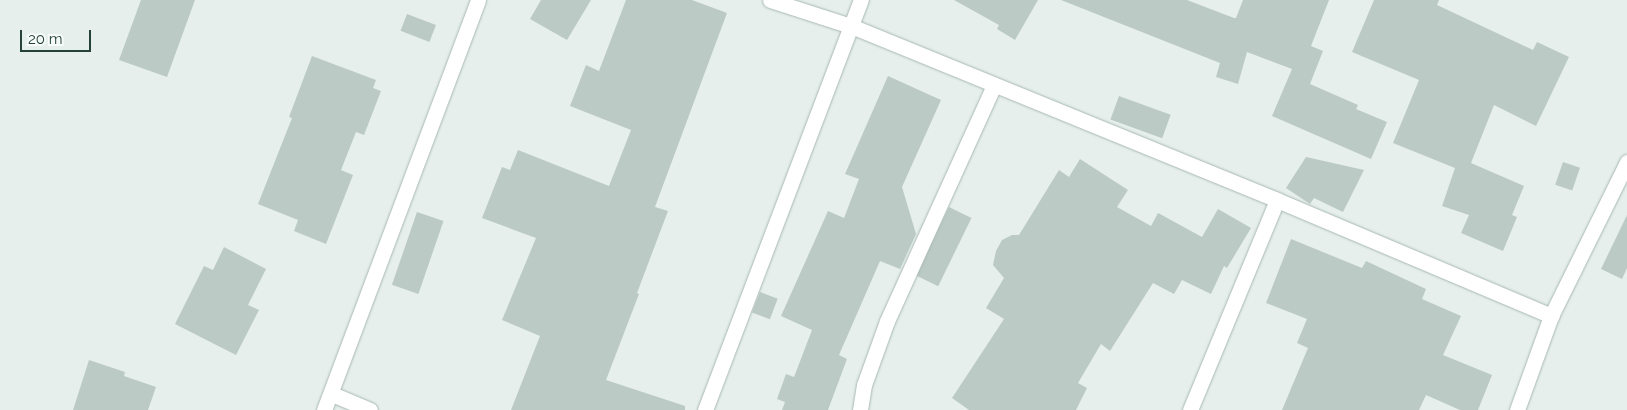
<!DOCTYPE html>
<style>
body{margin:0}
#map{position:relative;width:1627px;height:410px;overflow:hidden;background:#e6efeb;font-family:Raleway,sans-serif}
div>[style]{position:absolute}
.building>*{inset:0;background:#bbcac4;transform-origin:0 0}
.roads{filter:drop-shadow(0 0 1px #a8b8b2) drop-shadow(0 0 1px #a8b8b2)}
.minor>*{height:15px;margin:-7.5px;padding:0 7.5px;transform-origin:7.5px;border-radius:7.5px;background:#fff}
span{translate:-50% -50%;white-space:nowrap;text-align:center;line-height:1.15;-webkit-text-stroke:5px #f7fbf9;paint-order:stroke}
.scale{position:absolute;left:20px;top:30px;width:71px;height:22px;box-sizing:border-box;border:2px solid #24423a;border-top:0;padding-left:6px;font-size:15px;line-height:18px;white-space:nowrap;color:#24423a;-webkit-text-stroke:4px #f7fbf9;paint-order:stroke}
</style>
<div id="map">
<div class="building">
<i style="clip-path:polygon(141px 0,195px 0,167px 77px,119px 60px)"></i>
<i style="clip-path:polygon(541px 0,591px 0,567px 40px,530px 19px)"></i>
<i style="clip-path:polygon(626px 0,692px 0,727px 13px,655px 207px,668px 211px,637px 293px,639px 294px,606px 380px,685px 406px,685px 410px,511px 410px,540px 336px,502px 320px,536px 238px,482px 218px,502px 167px,510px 170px,518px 150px,609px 186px,631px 130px,570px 106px,586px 65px,599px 71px)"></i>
<i style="clip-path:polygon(954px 0,1038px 0,1015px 40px,997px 29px,999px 25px)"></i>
<i style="clip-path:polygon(1061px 0,1187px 0,1234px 18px,1236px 18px,1243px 0,1329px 0,1311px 46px,1323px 51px,1310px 84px,1358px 105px,1356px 109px,1387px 122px,1371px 159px,1272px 116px,1292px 69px,1247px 52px,1238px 84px,1216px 77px,1220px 63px)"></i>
<i style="clip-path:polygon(1374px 0,1439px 0,1437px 5px,1533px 50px,1537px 42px,1569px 57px,1536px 126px,1494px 105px,1471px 163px,1524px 186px,1512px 215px,1517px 217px,1503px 251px,1461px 233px,1469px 215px,1442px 206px,1455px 168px,1393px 143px,1419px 80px,1352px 52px)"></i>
<i style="left:407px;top:14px;width:31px;height:18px;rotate:21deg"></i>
<i style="clip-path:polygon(312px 56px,376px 80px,373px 88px,381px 91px,364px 135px,356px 132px,341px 170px,353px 175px,326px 244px,294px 231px,298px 220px,258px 204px,292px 118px,289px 117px)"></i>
<i style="clip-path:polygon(888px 76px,941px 100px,902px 187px,916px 234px,900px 269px,880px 261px,839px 355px,847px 359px,828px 410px,782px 410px,785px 402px,777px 399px,786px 374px,794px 377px,812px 330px,781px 316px,828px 211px,844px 218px,859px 179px,845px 174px)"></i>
<i style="left:1119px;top:96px;width:55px;height:25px;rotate:20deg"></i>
<i style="clip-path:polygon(1306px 157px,1364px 170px,1343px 212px,1314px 198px,1310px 204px,1286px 188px)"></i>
<i style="clip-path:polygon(1080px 159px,1128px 190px,1117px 207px,1151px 226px,1158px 213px,1202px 237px,1218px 209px,1251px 228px,1227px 268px,1224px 266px,1211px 294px,1182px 280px,1174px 294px,1153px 283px,1110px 351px,1101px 344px,1078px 383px,1087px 388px,1076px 410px,969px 410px,952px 398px,1004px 319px,986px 308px,1004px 278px,993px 265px,996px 251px,1002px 240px,1012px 235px,1019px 235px,1059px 170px,1069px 177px)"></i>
<i style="left:1563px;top:162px;width:18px;height:24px;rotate:19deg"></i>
<i style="left:949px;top:207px;width:25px;height:76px;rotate:26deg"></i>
<i style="left:417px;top:212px;width:28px;height:77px;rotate:19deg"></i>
<i style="clip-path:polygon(1627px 215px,1627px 268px,1622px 279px,1601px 269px)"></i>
<i style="clip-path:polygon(1291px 239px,1362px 268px,1366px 261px,1426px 289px,1422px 299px,1461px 316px,1443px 355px,1492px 375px,1478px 410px,1460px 410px,1426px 395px,1419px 410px,1282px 410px,1308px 348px,1297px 343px,1307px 319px,1266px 303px)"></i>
<i style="clip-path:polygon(224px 247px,266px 269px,248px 305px,259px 310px,236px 355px,175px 324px,204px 266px,213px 270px)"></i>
<i style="left:760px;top:292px;width:19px;height:22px;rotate:21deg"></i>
<i style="clip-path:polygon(89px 360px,125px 372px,124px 376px,156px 387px,148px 410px,73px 410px)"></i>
</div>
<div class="roads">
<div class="minor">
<i style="left:770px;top:0;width:85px;rotate:17.8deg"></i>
<i style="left:851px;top:26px;width:460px;rotate:22.2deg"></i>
<i style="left:1277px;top:200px;width:298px;rotate:22.9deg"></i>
<i style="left:332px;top:394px;width:41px;rotate:22.8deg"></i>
<i style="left:324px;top:410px;width:438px;rotate:-69.4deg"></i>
<i style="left:705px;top:410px;width:439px;rotate:-69.2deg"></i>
<i style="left:860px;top:410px;width:25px;rotate:-81deg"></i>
<i style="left:864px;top:385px;width:68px;rotate:-70.2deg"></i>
<i style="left:887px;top:321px;width:259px;rotate:-65.6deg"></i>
<i style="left:1190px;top:410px;width:227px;rotate:-67.5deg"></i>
<i style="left:1517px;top:410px;width:100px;rotate:-70.1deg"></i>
<i style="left:1551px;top:316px;width:172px;rotate:-63.7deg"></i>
</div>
</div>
<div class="scale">20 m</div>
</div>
